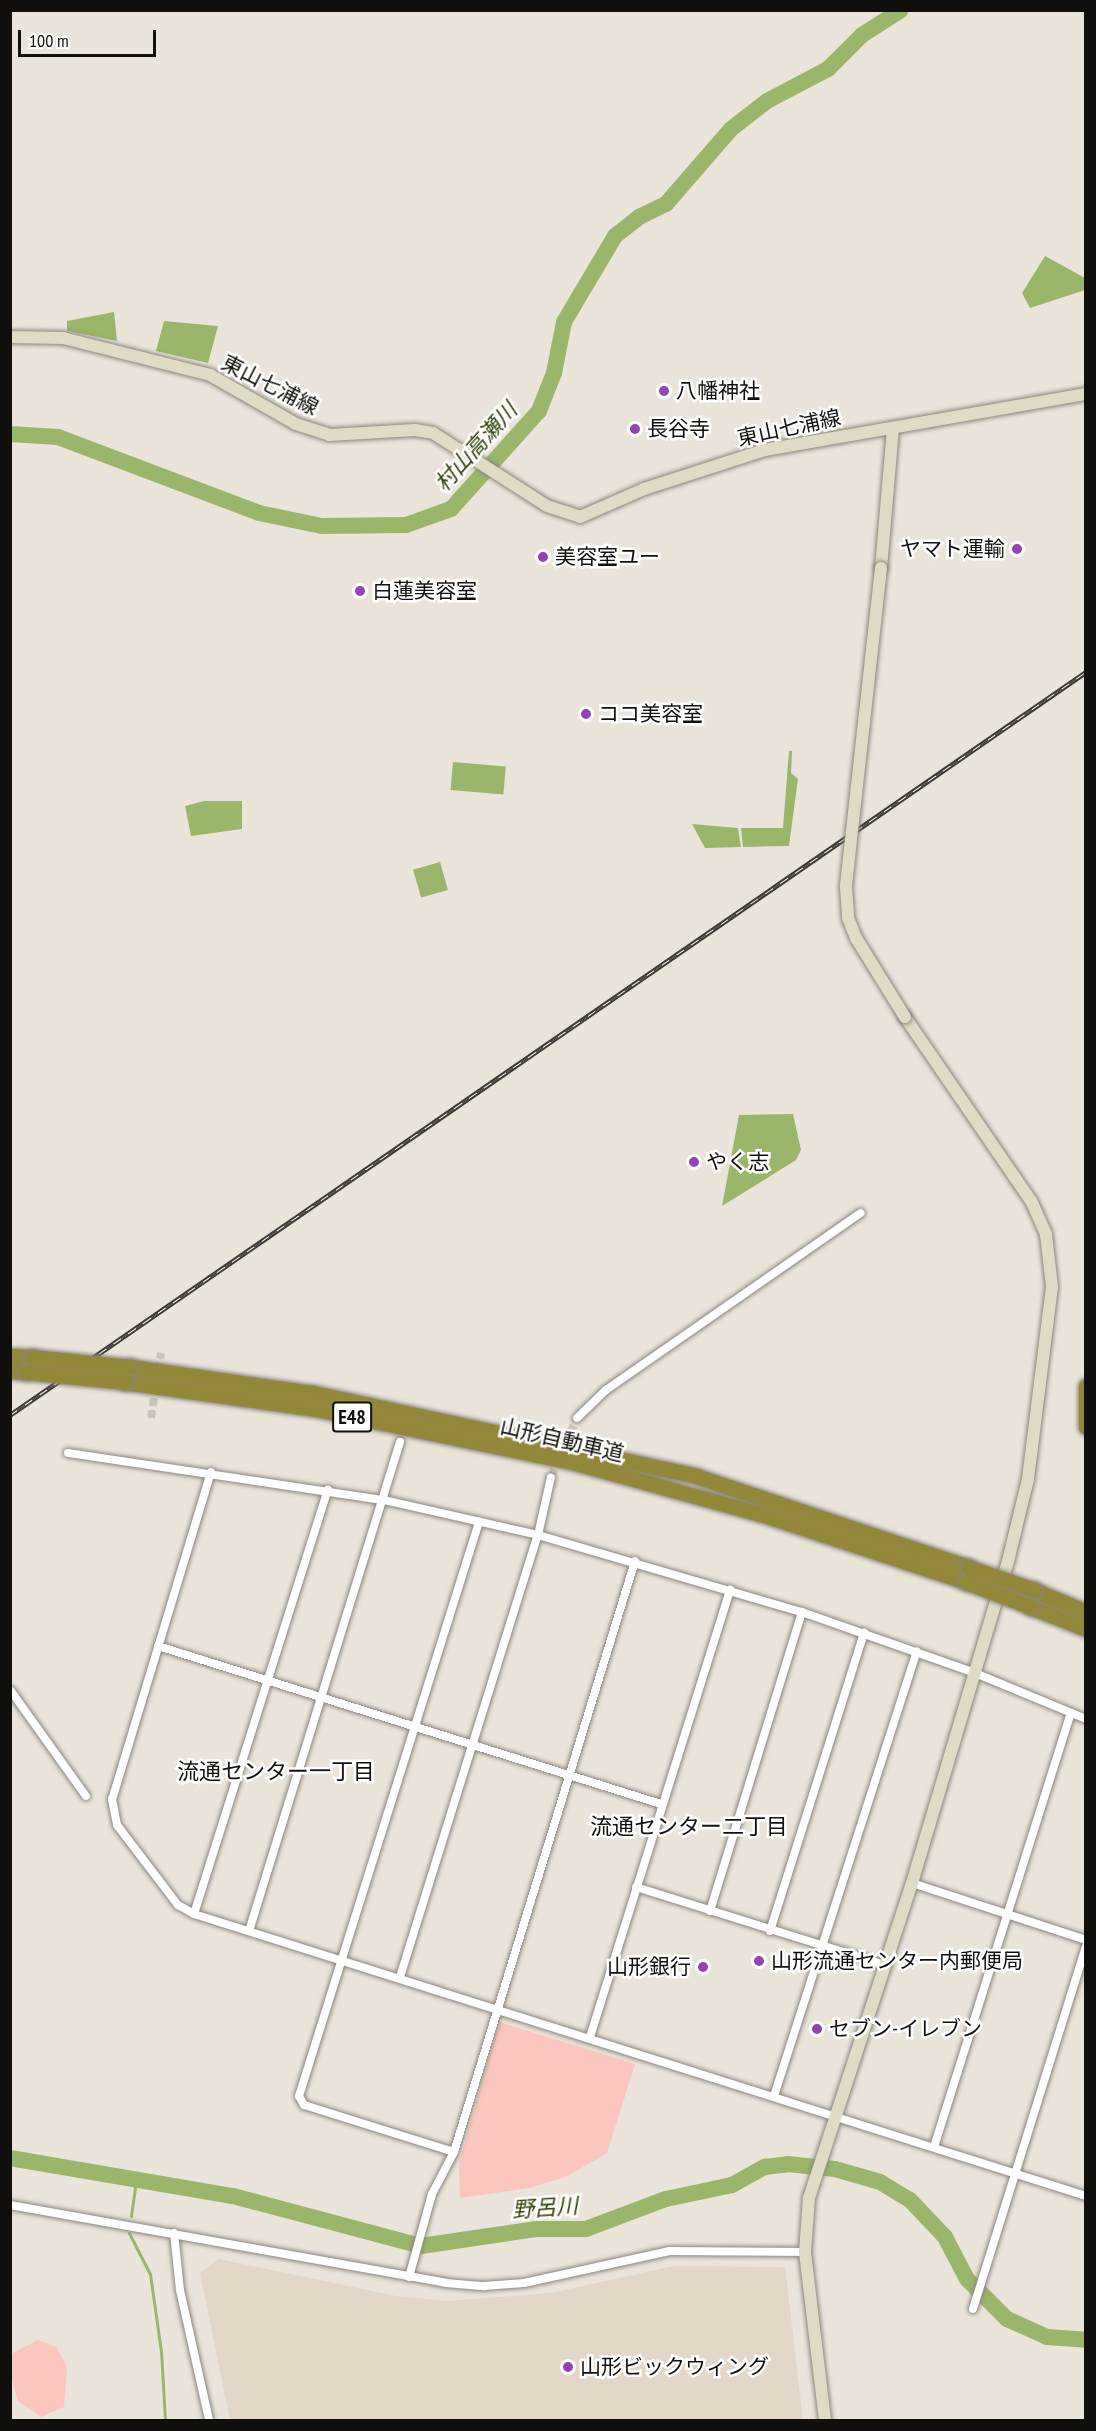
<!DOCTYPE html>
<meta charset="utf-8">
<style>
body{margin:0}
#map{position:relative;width:1096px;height:2431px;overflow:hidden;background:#eae4db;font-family:"PT Sans Narrow","Noto Sans JP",sans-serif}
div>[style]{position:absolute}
.built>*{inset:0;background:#e2d7c8}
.green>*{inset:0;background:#fbc6be}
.water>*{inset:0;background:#9ab66a;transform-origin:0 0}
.stream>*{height:3px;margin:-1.5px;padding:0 1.5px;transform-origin:1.5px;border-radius:1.5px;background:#9ab66a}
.river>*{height:16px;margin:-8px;padding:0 8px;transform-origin:8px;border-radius:8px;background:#9ab66a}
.street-tunnel>*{height:8px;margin-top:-4px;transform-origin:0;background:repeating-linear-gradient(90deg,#c9c4bc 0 8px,transparent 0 12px)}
.roads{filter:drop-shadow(0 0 2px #8b867d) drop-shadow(0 0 2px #8b867d)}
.street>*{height:8px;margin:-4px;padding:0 4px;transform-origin:4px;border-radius:4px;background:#fff}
.secondary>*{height:12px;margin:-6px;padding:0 6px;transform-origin:6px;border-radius:6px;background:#dfdbc4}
.highway>*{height:15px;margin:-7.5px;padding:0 7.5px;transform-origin:7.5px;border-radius:7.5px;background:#93883a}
.rail>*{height:5px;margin-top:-2.5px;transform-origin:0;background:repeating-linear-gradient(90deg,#fff 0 9px,#3b3834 0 18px);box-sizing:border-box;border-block:2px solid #3b3834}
.bridges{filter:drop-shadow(0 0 2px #8b867d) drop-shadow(0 0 2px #8b867d)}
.secondary-bridge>*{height:12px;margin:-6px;padding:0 6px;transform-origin:6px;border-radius:6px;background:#dfdbc4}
.highway-bridge>*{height:15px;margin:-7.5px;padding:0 7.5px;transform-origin:7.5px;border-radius:7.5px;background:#93883a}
.dots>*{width:16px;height:16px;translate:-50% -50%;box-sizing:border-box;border:3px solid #fff;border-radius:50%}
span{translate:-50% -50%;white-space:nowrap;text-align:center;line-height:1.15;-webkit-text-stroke:5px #fff;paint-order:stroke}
.shield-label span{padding:2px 4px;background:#fff;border:2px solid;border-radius:4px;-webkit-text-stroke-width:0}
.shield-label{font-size:20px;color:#110f0c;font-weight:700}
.street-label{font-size:21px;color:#110f0c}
.poi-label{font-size:21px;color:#110f0c}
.left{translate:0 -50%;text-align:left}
.right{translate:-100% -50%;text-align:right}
.water-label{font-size:22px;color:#2f4006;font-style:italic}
.neighbourhood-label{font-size:22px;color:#110f0c}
.frame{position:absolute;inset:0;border:12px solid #110f0c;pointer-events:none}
.scale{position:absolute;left:18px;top:30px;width:138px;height:27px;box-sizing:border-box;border:3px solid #110f0c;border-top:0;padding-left:8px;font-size:18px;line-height:21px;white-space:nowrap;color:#110f0c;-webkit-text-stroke:4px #fff;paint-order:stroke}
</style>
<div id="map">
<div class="built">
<i style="clip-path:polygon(219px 2259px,396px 2296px,447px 2301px,551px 2293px,674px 2266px,785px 2267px,803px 2420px,230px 2420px,200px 2273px)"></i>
</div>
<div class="green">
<i style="clip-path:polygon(499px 2022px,635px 2064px,607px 2153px,568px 2176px,530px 2188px,460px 2198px,459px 2164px)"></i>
<i style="clip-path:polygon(38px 2340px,56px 2347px,67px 2367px,64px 2407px,41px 2417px,18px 2401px,10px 2373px,11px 2354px)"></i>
</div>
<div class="water">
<i style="clip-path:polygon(1045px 256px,1085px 278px,1085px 290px,1030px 308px,1022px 293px)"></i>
<i style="clip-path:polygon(114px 312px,117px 341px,67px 331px,67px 321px)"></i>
<i style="clip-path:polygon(164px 321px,218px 326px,208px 363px,156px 351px)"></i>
<i style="clip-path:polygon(789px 751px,792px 751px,791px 773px,798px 779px,789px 846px,743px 847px,741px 828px,783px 828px)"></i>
<i style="left:453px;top:762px;width:53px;height:28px;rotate:5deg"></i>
<i style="clip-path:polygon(204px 801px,242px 801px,242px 829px,191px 836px,185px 806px)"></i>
<i style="clip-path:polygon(692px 824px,738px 828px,741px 847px,705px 848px)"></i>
<i style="left:440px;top:862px;width:29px;height:28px;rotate:74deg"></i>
<i style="clip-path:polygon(793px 1114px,801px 1150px,796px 1160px,722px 1206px,739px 1115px)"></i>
</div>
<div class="stream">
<i style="left:131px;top:2216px;width:37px;rotate:-82deg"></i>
<i style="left:129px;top:2233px;width:46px;rotate:62.9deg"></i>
<i style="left:150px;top:2274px;width:78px;rotate:81.9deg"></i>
<i style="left:161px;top:2351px;width:69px;rotate:86.7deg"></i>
</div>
<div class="river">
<i style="left:10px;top:434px;width:48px;rotate:3.6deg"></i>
<i style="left:58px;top:437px;width:215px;rotate:20.7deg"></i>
<i style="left:259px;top:513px;width:64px;rotate:11.7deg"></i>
<i style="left:322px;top:526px;width:84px;rotate:-0.7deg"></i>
<i style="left:406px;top:525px;width:48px;rotate:-19.6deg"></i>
<i style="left:451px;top:509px;width:132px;rotate:-48.1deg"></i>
<i style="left:539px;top:411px;width:41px;rotate:-68.5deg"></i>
<i style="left:554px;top:373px;width:52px;rotate:-78.9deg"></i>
<i style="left:564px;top:322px;width:100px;rotate:-59.3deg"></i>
<i style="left:615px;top:236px;width:31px;rotate:-38deg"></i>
<i style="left:639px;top:217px;width:30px;rotate:-26deg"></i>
<i style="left:666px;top:204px;width:99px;rotate:-49.1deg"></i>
<i style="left:731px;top:129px;width:46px;rotate:-37.9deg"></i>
<i style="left:767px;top:101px;width:69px;rotate:-27.7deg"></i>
<i style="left:828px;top:69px;width:48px;rotate:-45deg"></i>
<i style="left:862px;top:35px;width:46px;rotate:-32.7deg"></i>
<i style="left:10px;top:2158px;width:226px;rotate:9.7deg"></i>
<i style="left:233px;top:2196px;width:195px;rotate:14.9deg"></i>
<i style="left:421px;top:2246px;width:116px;rotate:-8.4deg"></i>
<i style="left:536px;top:2229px;width:50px"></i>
<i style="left:586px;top:2229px;width:85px;rotate:-20.6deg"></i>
<i style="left:666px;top:2199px;width:67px;rotate:-12deg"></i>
<i style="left:732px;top:2185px;width:38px;rotate:-29deg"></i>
<i style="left:765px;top:2167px;width:23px;rotate:-7deg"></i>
<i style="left:788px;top:2164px;width:47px;rotate:6.1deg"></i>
<i style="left:835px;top:2169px;width:47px;rotate:16.1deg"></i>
<i style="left:880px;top:2182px;width:35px;rotate:31deg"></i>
<i style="left:910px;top:2200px;width:51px;rotate:46.6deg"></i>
<i style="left:945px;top:2237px;width:47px;rotate:62.4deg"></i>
<i style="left:967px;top:2279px;width:57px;rotate:45deg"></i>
<i style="left:1007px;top:2319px;width:44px;rotate:24.2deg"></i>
<i style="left:1047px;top:2337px;width:39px;rotate:4deg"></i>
</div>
<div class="street-tunnel">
<i style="left:151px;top:1418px;width:66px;rotate:-81.3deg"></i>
<i style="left:551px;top:1477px;width:64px;rotate:-66.2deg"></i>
</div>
<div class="roads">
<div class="street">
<i style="left:577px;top:1418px;width:40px;rotate:-44deg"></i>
<i style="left:606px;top:1390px;width:310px;rotate:-34.8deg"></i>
<i style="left:68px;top:1453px;width:319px;rotate:8.5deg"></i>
<i style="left:384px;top:1500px;width:158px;rotate:12.8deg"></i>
<i style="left:538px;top:1535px;width:275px;rotate:16.3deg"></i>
<i style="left:802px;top:1612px;width:183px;rotate:19.4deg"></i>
<i style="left:975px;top:1673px;width:120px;rotate:22.5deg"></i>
<i style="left:211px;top:1472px;width:342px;rotate:106.8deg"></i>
<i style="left:112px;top:1799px;width:26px;rotate:79deg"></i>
<i style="left:117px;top:1825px;width:101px;rotate:52.7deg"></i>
<i style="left:178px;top:1905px;width:18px;rotate:29deg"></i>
<i style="left:194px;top:1914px;width:936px;rotate:17.54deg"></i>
<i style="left:158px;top:1646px;width:527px;rotate:17.44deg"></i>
<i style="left:11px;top:1691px;width:129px;rotate:54.5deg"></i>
<i style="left:912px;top:1883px;width:183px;rotate:18.1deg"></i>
<i style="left:636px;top:1887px;width:261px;rotate:17.4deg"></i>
<i style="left:710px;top:1911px;width:313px;rotate:-72.9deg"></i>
<i style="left:194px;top:1914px;width:445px;rotate:-72.5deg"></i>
<i style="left:249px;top:1931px;width:512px;rotate:-72.84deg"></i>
<i style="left:770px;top:1931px;width:313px;rotate:-72.5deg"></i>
<i style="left:400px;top:1977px;width:463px;rotate:-72.7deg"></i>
<i style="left:538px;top:1535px;width:59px;rotate:-77.4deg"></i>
<i style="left:590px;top:2037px;width:469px;rotate:-72.6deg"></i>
<i style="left:774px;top:2096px;width:467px;rotate:-72.2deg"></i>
<i style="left:934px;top:2147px;width:455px;rotate:-72.5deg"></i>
<i style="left:454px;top:2152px;width:157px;rotate:-162.6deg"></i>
<i style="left:304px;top:2105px;width:10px;rotate:-119deg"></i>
<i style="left:299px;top:2096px;width:602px;rotate:-72.59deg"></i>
<i style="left:10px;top:2205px;width:443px;rotate:10.1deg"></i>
<i style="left:446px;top:2283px;width:38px;rotate:5deg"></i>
<i style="left:484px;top:2286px;width:40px;rotate:-4.3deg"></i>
<i style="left:524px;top:2283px;width:148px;rotate:-12.4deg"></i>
<i style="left:669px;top:2251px;width:136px;rotate:0.4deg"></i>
<i style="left:174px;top:2233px;width:57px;rotate:84deg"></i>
<i style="left:180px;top:2290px;width:133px;rotate:77.4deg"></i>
<i style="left:409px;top:2277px;width:86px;rotate:-74.5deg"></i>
<i style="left:432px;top:2194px;width:47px;rotate:-62.4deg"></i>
<i style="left:454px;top:2152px;width:618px;rotate:-72.97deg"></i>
<i style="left:973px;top:2309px;width:380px;rotate:-72.7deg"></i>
</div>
<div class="secondary">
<i style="left:10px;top:337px;width:53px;rotate:1.1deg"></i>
<i style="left:63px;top:338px;width:152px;rotate:14.1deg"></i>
<i style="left:210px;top:375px;width:99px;rotate:29.7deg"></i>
<i style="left:296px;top:424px;width:35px;rotate:18deg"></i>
<i style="left:329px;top:435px;width:86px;rotate:-3.3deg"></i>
<i style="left:415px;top:430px;width:18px;rotate:9deg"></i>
<i style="left:433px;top:433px;width:135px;rotate:32.6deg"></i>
<i style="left:547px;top:506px;width:35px;rotate:18deg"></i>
<i style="left:580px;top:517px;width:70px;rotate:-23.6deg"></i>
<i style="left:644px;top:489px;width:127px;rotate:-17.9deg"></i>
<i style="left:765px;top:450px;width:326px;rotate:-9.9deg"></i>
<i style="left:881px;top:568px;width:140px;rotate:-85.1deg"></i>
<i style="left:825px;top:2420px;width:169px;rotate:-96.8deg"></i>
<i style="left:805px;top:2252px;width:54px;rotate:-85.8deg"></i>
<i style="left:809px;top:2198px;width:331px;rotate:-71.9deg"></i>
<i style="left:912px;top:1883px;width:340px;rotate:-73.4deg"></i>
<i style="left:1009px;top:1557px;width:80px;rotate:-76.3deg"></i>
<i style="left:1028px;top:1479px;width:193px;rotate:-82.9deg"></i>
<i style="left:1052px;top:1287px;width:53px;rotate:-96.5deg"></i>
<i style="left:1046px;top:1234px;width:36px;rotate:-114deg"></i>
<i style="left:1031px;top:1201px;width:223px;rotate:-124.4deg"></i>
</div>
<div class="highway">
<i style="left:10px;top:1356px;width:22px;rotate:3deg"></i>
<i style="left:130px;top:1367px;width:185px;rotate:8.1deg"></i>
<i style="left:313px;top:1393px;width:392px;rotate:12.2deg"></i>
<i style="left:696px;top:1476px;width:287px;rotate:18.5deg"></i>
<i style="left:10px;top:1371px;width:16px;rotate:4deg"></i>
<i style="left:125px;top:1382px;width:188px;rotate:8deg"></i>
<i style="left:311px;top:1408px;width:271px;rotate:11.7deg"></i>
<i style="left:576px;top:1463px;width:195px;rotate:15.5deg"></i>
<i style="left:764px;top:1515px;width:213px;rotate:18.3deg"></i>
<i style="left:1086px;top:1386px;width:41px;rotate:90deg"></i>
<i style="left:1034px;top:1590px;width:56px;rotate:22.9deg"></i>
<i style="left:1031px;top:1607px;width:59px;rotate:21.8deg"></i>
</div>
</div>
<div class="rail">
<i style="left:10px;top:1415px;width:1308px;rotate:-34.63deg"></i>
</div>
<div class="bridges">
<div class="secondary-bridge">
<i style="left:881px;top:568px;width:321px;rotate:96.3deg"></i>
<i style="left:846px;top:887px;width:31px;rotate:86deg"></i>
<i style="left:848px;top:918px;width:22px;rotate:68deg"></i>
<i style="left:856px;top:938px;width:93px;rotate:58.2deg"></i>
</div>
<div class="highway-bridge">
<i style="left:32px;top:1357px;width:99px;rotate:5.8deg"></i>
<i style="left:26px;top:1372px;width:100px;rotate:5.8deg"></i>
<i style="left:968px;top:1567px;width:70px;rotate:19.2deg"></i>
<i style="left:966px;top:1582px;width:70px;rotate:21deg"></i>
</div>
</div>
<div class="dots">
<i style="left:664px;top:391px;background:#9343b2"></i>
<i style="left:635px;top:429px;background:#9343b2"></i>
<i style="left:1017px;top:549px;background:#9343b2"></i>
<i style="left:543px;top:557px;background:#9343b2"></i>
<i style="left:360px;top:591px;background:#9343b2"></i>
<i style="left:586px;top:714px;background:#9343b2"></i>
<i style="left:694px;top:1162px;background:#9343b2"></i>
<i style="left:759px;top:1961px;background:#9343b2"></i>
<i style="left:703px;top:1967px;background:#9343b2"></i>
<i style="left:817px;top:2029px;background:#9343b2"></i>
<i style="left:568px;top:2367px;background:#9343b2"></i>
</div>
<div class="shield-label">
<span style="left:352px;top:1417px">E48</span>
</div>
<div class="street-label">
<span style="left:270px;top:385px;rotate:27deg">東山七浦線</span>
<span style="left:789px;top:428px;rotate:-12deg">東山七浦線</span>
<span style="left:562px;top:1440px;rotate:13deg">山形自動車道</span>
</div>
<div class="poi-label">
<span class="left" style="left:676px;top:391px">八幡神社</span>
<span class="left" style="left:647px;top:429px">長谷寺</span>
<span class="right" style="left:1005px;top:549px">ヤマト運輸</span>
<span class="left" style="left:555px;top:557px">美容室ユー</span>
<span class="left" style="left:372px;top:591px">白蓮美容室</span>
<span class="left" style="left:598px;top:714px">ココ美容室</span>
<span class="left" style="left:706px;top:1162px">やく志</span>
<span class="left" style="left:771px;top:1961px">山形流通センター内郵便局</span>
<span class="right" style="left:691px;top:1967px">山形銀行</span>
<span class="left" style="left:829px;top:2029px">セブン-イレブン</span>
<span class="left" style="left:580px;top:2367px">山形ビックウィング</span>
</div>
<div class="water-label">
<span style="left:476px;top:447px;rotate:-48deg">村山高瀬川</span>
<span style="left:545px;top:2208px;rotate:-4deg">野呂川</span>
</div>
<div class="neighbourhood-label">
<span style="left:276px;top:1772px">流通センター一丁目</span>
<span style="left:689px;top:1827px">流通センター二丁目</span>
</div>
<div class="frame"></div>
<div class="scale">100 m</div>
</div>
